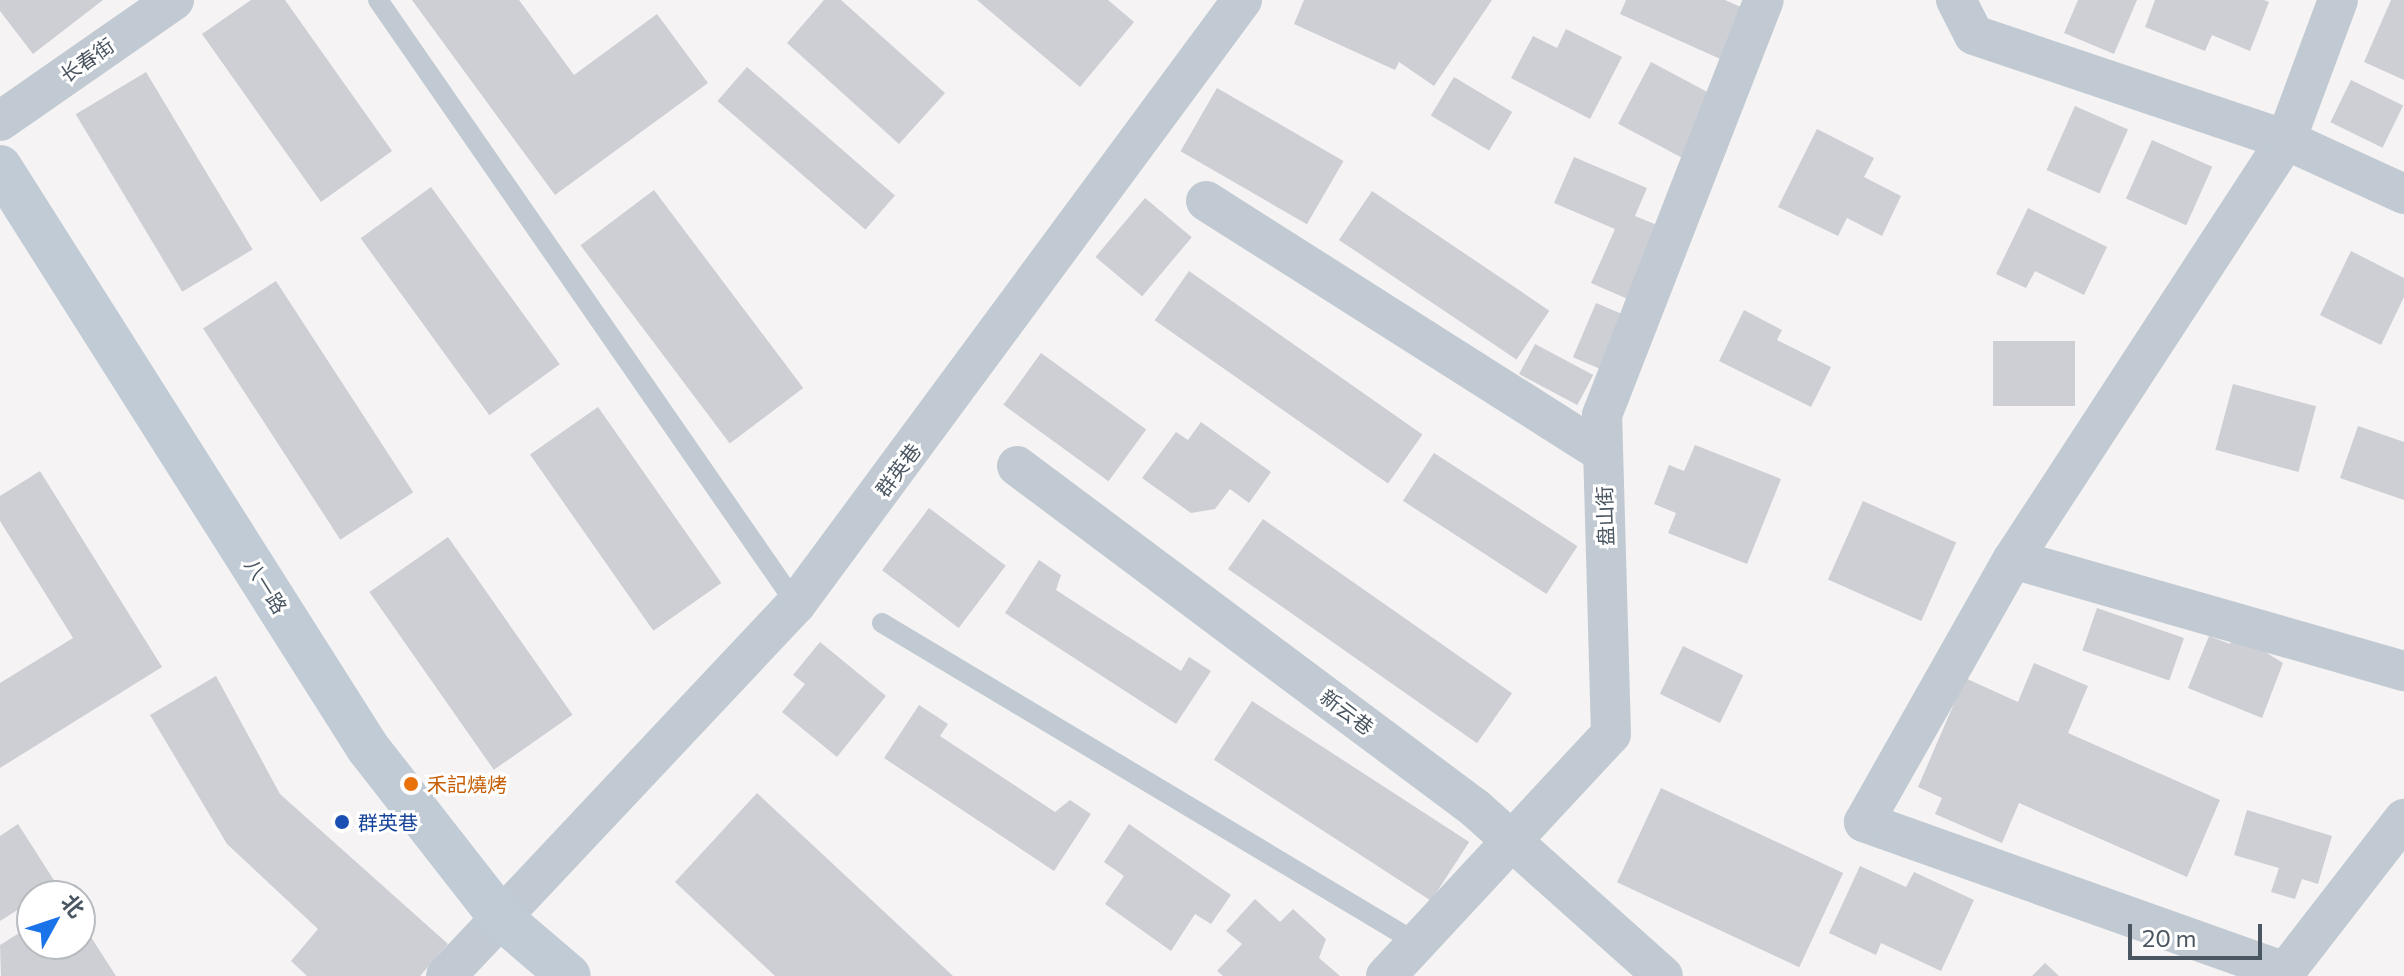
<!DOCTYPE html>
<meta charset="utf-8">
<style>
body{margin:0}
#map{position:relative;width:2404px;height:976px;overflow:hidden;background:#f5f3f3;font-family:Commissioner,"Noto Sans SC",sans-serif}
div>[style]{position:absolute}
.building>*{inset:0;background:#cdcfd5;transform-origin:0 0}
.service>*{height:20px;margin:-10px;padding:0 10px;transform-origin:10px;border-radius:10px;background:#c1cad2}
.minor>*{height:40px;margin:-20px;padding:0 20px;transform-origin:20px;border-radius:20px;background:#c1cad2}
.secondary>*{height:44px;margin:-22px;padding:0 22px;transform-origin:22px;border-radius:22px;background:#c1cbd6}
.dots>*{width:22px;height:22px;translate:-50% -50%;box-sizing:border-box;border:4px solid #fff;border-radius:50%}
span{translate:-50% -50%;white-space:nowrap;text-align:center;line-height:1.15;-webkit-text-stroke:6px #fff;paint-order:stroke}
.street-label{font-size:20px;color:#4a5661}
.food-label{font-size:20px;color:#c56008}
.left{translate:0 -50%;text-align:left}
.transit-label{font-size:20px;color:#164399}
.north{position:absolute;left:16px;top:880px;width:80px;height:80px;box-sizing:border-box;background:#fff;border:2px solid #b7bbc0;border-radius:50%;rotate:50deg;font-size:22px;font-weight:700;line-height:32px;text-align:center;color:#4a5661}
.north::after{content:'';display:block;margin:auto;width:28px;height:36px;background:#1a73e8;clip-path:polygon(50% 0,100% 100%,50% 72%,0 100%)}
.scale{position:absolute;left:2128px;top:924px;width:134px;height:36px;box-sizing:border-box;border:4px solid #4a5661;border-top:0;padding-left:10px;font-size:24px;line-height:28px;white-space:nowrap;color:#4a5661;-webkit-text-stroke:6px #fff;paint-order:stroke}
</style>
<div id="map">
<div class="building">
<i style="clip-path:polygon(0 0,103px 0,33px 54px,0 11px)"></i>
<i style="clip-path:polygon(251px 0,285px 0,392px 151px,321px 202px,202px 34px)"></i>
<i style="clip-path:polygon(412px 0,519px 0,574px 75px,657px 14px,708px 83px,555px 195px)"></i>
<i style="clip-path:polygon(824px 0,841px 0,945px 93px,899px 144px,787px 43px)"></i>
<i style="clip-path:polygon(977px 0,1108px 0,1134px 22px,1080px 87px)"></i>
<i style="clip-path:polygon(1304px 0,1492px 0,1434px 86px,1399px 62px,1395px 70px,1294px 24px)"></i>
<i style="clip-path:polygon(1626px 0,1725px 0,1750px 11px,1727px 62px,1620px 14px)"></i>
<i style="clip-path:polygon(2078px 0,2137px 0,2114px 54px,2064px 33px)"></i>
<i style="clip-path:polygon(2155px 0,2264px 0,2269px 2px,2250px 51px,2212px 35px,2205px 51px,2145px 27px)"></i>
<i style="clip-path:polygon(2391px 0,2404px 0,2404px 80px,2364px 62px)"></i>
<i style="clip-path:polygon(1566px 29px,1622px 57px,1590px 119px,1511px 78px,1533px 36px,1557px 48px)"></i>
<i style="left:1651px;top:62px;width:74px;height:70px;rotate:28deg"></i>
<i style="left:747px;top:67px;width:196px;height:45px;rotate:41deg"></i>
<i style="left:146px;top:72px;width:207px;height:82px;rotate:59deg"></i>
<i style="left:1454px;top:77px;width:68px;height:45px;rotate:31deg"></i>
<i style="left:2351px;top:80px;width:58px;height:47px;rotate:26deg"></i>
<i style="left:1217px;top:88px;width:146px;height:73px;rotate:30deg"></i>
<i style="left:2075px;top:106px;width:58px;height:70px;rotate:24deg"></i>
<i style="clip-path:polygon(1817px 129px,1874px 158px,1864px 177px,1901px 196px,1882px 236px,1847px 218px,1838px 236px,1778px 207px)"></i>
<i style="left:2152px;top:140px;width:66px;height:64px;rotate:24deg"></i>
<i style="clip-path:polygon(1574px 157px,1647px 188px,1635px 216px,1662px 227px,1630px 300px,1591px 283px,1615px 229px,1554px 203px)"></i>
<i style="left:431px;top:187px;width:219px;height:87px;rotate:54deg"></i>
<i style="left:654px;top:190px;width:248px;height:92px;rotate:53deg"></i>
<i style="left:1372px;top:191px;width:214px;height:59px;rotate:34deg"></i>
<i style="left:1145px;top:198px;width:61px;height:77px;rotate:40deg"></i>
<i style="clip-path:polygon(2028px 208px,2107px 247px,2084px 295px,2035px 271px,2026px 288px,1996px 274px)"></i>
<i style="clip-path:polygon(2351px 251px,2404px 278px,2404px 297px,2381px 345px,2320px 315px)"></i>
<i style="left:1189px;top:271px;width:285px;height:60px;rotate:35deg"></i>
<i style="left:276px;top:281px;width:252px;height:87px;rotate:57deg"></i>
<i style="left:1596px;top:303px;width:36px;height:59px;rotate:23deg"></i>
<i style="clip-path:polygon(1744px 310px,1782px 330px,1777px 340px,1831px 367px,1811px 407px,1719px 361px)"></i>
<i style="left:1993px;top:341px;width:82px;height:65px"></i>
<i style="left:1535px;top:344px;width:66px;height:34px;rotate:28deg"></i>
<i style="left:1041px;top:353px;width:130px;height:64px;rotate:36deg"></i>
<i style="left:2233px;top:384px;width:86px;height:68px;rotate:15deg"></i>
<i style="left:598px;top:407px;width:215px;height:83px;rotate:55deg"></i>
<i style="clip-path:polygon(1201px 422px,1271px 472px,1249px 503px,1230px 489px,1215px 509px,1191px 513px,1142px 478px,1176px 432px,1188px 440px)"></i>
<i style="clip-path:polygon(2358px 426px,2404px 442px,2404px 500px,2340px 478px)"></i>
<i style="clip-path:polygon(1695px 445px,1781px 479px,1747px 564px,1668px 533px,1676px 513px,1654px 504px,1669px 465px,1684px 471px)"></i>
<i style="left:1434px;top:453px;width:171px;height:57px;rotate:33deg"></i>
<i style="clip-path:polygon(40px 471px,162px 667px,0 768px,0 683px,73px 638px,0 521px,0 496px)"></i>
<i style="left:1863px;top:501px;width:102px;height:86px;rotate:24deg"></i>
<i style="left:929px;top:508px;width:96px;height:78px;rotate:37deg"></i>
<i style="left:1263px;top:519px;width:304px;height:61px;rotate:35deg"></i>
<i style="left:448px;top:537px;width:217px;height:96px;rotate:55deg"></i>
<i style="clip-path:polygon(1039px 560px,1061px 575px,1056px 590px,1181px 671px,1189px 657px,1211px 671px,1176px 724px,1005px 613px)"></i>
<i style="left:2097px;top:608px;width:92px;height:45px;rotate:19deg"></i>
<i style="clip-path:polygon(2235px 633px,2283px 663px,2262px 718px,2188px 688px,2209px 636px,2230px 644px)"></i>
<i style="clip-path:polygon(820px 642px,886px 696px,837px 757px,782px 712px,805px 684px,793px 675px)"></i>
<i style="left:1683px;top:646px;width:67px;height:53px;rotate:26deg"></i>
<i style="clip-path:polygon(2034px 663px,2088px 686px,2068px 733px,2220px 800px,2187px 877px,2019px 803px,2002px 843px,1935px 814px,1942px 798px,1918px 787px,1965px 678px,2018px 702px)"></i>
<i style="clip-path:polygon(216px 676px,280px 794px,448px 944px,420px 976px,307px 976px,291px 961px,318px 929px,227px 844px,150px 715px)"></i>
<i style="left:1252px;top:701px;width:259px;height:70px;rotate:33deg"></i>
<i style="clip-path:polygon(919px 705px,948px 724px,940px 736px,1055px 812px,1070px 800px,1091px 814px,1054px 871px,884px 758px)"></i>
<i style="left:1661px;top:788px;width:201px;height:104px;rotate:25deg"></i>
<i style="clip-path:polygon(757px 793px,953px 976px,775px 976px,675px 882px)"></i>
<i style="clip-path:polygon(2247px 810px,2332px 836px,2318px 884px,2302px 879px,2295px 899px,2271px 892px,2279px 868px,2234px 855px)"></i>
<i style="clip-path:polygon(18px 824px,57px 885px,0 921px,0 836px)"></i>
<i style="clip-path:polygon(1129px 824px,1231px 895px,1211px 924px,1195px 914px,1171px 951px,1105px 904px,1124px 876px,1104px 862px)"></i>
<i style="clip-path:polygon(1860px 866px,1906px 887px,1914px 872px,1974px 900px,1941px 971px,1881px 943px,1876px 955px,1829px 933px)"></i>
<i style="clip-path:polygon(1255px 899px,1280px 922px,1293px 909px,1326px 939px,1319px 958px,1340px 976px,1223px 976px,1217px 971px,1242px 944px,1226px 931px)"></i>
<i style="clip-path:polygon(80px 920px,116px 976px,1px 976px,0 945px,32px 925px,32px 944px,80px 944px)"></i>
<i style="clip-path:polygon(2045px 963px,2059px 976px,2032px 976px)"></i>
</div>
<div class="service">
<i style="left:378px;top:0;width:735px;rotate:55.31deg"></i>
<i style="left:882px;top:623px;width:623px;rotate:30.88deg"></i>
</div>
<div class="minor">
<i style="left:1956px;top:0;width:39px;rotate:63deg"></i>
<i style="left:1974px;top:35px;width:329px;rotate:18.6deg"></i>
<i style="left:2286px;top:140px;width:130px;rotate:24.6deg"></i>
<i style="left:0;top:121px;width:212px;rotate:-34.8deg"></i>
<i style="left:1206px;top:201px;width:470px;rotate:32.4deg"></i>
<i style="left:1017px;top:466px;width:572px;rotate:36.75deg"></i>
<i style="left:1475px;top:808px;width:252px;rotate:41.8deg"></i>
<i style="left:2013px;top:559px;width:407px;rotate:16deg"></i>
<i style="left:2285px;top:972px;width:447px;rotate:-160.4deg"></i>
<i style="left:1864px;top:822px;width:302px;rotate:-60.5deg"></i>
<i style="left:2013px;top:559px;width:500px;rotate:-56.91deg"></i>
<i style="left:2286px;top:140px;width:149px;rotate:-69.6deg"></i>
<i style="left:446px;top:976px;width:511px;rotate:-46.75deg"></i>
<i style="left:796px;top:604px;width:751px;rotate:-53.56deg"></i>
<i style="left:1386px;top:976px;width:330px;rotate:-47.1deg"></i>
<i style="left:1611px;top:734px;width:319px;rotate:-91.6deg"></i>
<i style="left:1602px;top:415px;width:445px;rotate:-68.7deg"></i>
<i style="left:2282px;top:976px;width:199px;rotate:-52.2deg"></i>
</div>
<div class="secondary">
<i style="left:0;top:167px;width:688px;rotate:57.65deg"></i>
<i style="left:368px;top:748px;width:216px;rotate:52deg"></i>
<i style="left:501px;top:918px;width:89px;rotate:40.5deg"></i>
</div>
<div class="dots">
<i style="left:411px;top:784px;background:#e8710a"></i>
<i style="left:342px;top:822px;background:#1a4fb4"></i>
</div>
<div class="street-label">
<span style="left:87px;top:60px;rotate:-35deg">长春街</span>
<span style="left:898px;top:470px;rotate:-53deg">群英巷</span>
<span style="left:1605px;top:516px;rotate:-92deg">盘山街</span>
<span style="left:266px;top:586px;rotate:58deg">八一路</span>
<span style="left:1347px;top:712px;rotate:37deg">新云巷</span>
</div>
<div class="food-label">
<span class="left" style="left:427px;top:784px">禾記燒烤</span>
</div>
<div class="transit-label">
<span class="left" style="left:358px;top:822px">群英巷</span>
</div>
<div class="north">北</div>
<div class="scale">20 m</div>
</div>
